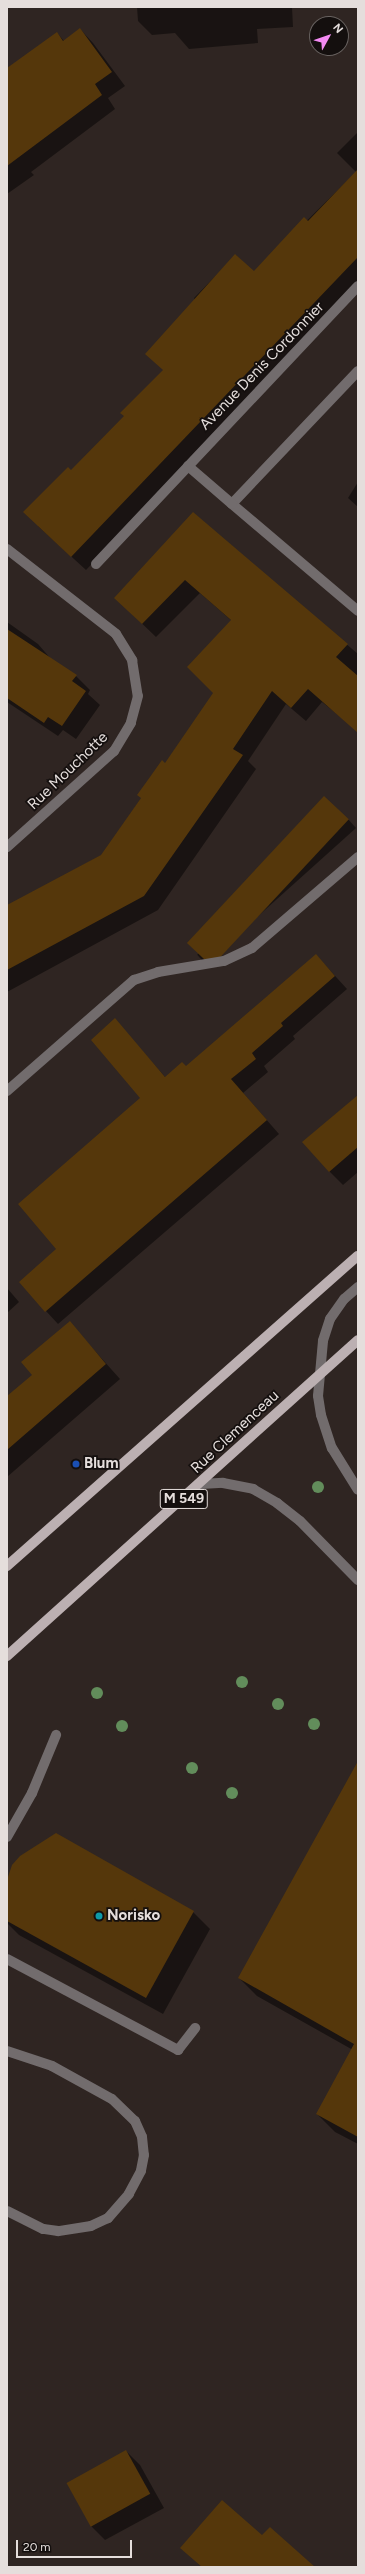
<!DOCTYPE html>
<style>
body{margin:0}
#map{position:relative;width:365px;height:2574px;overflow:hidden;background:#2f2522;font-family:Figtree,sans-serif}
div>[style]{position:absolute}
.shadow>*{inset:0;background:#0007;transform-origin:0 0}
.building>*{inset:0;background:#55370b;transform-origin:0 0}
.minor>*{height:10px;margin:-5px;padding:0 5px;transform-origin:5px;border-radius:5px;background:#726c6d}
.major>*{height:10px;margin:-5px;padding:0 5px;transform-origin:5px;border-radius:5px;background:#bcb0b2}
.trees>*{width:12px;height:12px;margin:-6px;border-radius:50%;background:#628d5b}
.dots>*{width:11px;height:11px;translate:-50% -50%;box-sizing:border-box;border:2px solid #140f0e;border-radius:50%}
span{translate:-50% -50%;white-space:nowrap;text-align:center;line-height:1.15;-webkit-text-stroke:3.5px #140f0e;paint-order:stroke}
.shield-label span{padding:1px 3px;background:#140f0e;border:1px solid;border-radius:3px;-webkit-text-stroke-width:0}
.shield-label{font-size:14px;color:#e5dedc;font-weight:700}
.street-label{font-size:15px;color:#e5dedc}
.poi-label{font-size:15px;color:#e5dedc;font-weight:700}
.left{translate:0 -50%;text-align:left}
.frame{position:absolute;inset:0;border:8px solid #e5dedc;pointer-events:none}
.north{position:absolute;left:309px;top:16px;width:40px;height:40px;box-sizing:border-box;background:#140f0e;border:1px solid #686260;border-radius:50%;rotate:50deg;font-size:11px;font-weight:700;line-height:16px;text-align:center;color:#e5dedc}
.north::after{content:'';display:block;margin:auto;width:14px;height:18px;background:#f38af2;clip-path:polygon(50% 0,100% 100%,50% 72%,0 100%)}
.scale{position:absolute;left:16px;top:2540px;width:116px;height:18px;box-sizing:border-box;border:2px solid #e5dedc;border-top:0;padding-left:5px;font-size:12px;line-height:14px;white-space:nowrap;color:#e5dedc;-webkit-text-stroke:3px #140f0e;paint-order:stroke}
</style>
<div id="map">
<div class="shadow">
<i style="clip-path:polygon(137px 7px,292px 7px,293px 27px,257px 29px,258px 43px,189px 49px,175px 33px,152px 35px,138px 21px)"></i>
<i style="clip-path:polygon(80px 29px,93px 43px,125px 86px,108px 98px,115px 109px,31px 172px,34px 175px,7px 194px,7px 70px,57px 33px,64px 41px)"></i>
<i style="clip-path:polygon(358px 132px,358px 285px,86px 570px,38px 526px,71px 471px,125px 416px,164px 371px,195px 300px,194px 298px,236px 255px,254px 273px,356px 172px,337px 153px)"></i>
<i style="clip-path:polygon(358px 482px,358px 507px,348px 498px)"></i>
<i style="clip-path:polygon(193px 513px,358px 654px,358px 731px,322px 702px,306px 721px,286px 704px,248px 761px,256px 769px,158px 910px,7px 992px,7px 906px,102px 855px,214px 693px,232px 621px,200px 593px,156px 637px,130px 612px)"></i>
<i style="clip-path:polygon(7px 622px,38px 644px,51px 659px,76px 676px,90px 690px,88px 694px,100px 705px,76px 739px,63px 730px,58px 736px,7px 702px)"></i>
<i style="left:348px;top:819px;width:12px;height:203px;rotate:48deg"></i>
<i style="clip-path:polygon(316px 955px,347px 989px,293px 1036px,295px 1039px,264px 1066px,268px 1072px,243px 1093px,279px 1134px,58px 1324px,46px 1311px,58px 1250px,141px 1098px,115px 1020px,166px 1078px,186px 1067px)"></i>
<i style="clip-path:polygon(358px 1095px,358px 1172px,343px 1185px,329px 1171px)"></i>
<i style="clip-path:polygon(7px 1288px,19px 1302px,7px 1313px)"></i>
<i style="clip-path:polygon(69px 1322px,120px 1379px,7px 1477px,7px 1398px,33px 1375px)"></i>
<i style="clip-path:polygon(358px 1763px,358px 2144px,335px 2132px,317px 2114px,353px 2050px,257px 1996px,239px 1978px)"></i>
<i style="clip-path:polygon(9px 1907px,193px 1912px,210px 1929px,163px 2014px,19px 1935px,7px 1923px)"></i>
<i style="clip-path:polygon(126px 2451px,140px 2465px,164px 2508px,105px 2540px,91px 2526px)"></i>
</div>
<div class="building">
<i style="clip-path:polygon(80px 28px,112px 72px,95px 84px,102px 95px,7px 166px,7px 68px,57px 32px,63px 41px)"></i>
<i style="clip-path:polygon(358px 169px,358px 257px,71px 557px,23px 512px,68px 467px,71px 470px,124px 416px,120px 413px,163px 370px,145px 354px,235px 254px,254px 271px,304px 217px,308px 221px)"></i>
<i style="clip-path:polygon(193px 512px,348px 644px,336px 657px,358px 676px,358px 733px,308px 689px,291px 708px,272px 691px,233px 749px,243px 755px,144px 896px,7px 970px,7px 905px,101px 855px,141px 798px,137px 795px,150px 777px,162px 760px,165px 763px,213px 693px,187px 667px,231px 620px,185px 580px,142px 624px,114px 598px)"></i>
<i style="clip-path:polygon(7px 629px,77px 675px,72px 681px,86px 691px,62px 726px,48px 717px,44px 723px,7px 698px)"></i>
<i style="left:324px;top:796px;width:34px;height:201px;rotate:43deg"></i>
<i style="clip-path:polygon(316px 954px,335px 976px,281px 1023px,283px 1026px,252px 1053px,256px 1059px,231px 1079px,267px 1120px,45px 1312px,19px 1282px,56px 1249px,18px 1204px,140px 1098px,91px 1040px,115px 1018px,165px 1077px,182px 1062px,186px 1066px)"></i>
<i style="clip-path:polygon(358px 1095px,358px 1147px,329px 1172px,302px 1142px)"></i>
<i style="clip-path:polygon(70px 1321px,106px 1364px,7px 1450px,7px 1396px,32px 1375px,21px 1362px)"></i>
<i style="clip-path:polygon(358px 1761px,358px 2137px,316px 2114px,354px 2044px,238px 1978px)"></i>
<i style="clip-path:polygon(56px 1833px,194px 1911px,146px 1998px,7px 1921px,8px 1877px,12px 1865px,20px 1856px)"></i>
<i style="left:126px;top:2450px;width:50px;height:68px;rotate:61deg"></i>
<i style="clip-path:polygon(222px 2500px,262px 2535px,270px 2527px,315px 2567px,202px 2567px,180px 2548px)"></i>
</div>
<div class="minor">
<i style="left:358px;top:371px;width:183px;rotate:133.5deg"></i>
<i style="left:232px;top:504px;width:165px;rotate:40.3deg"></i>
<i style="left:188px;top:466px;width:58px;rotate:40.8deg"></i>
<i style="left:7px;top:549px;width:138px;rotate:37.9deg"></i>
<i style="left:116px;top:634px;width:31px;rotate:58deg"></i>
<i style="left:132px;top:660px;width:36px;rotate:81deg"></i>
<i style="left:138px;top:696px;width:28px;rotate:105deg"></i>
<i style="left:131px;top:723px;width:33px;rotate:121deg"></i>
<i style="left:114px;top:751px;width:144px;rotate:138.1deg"></i>
<i style="left:96px;top:564px;width:382px;rotate:-46.7deg"></i>
<i style="left:7px;top:1091px;width:169px;rotate:-41.2deg"></i>
<i style="left:134px;top:980px;width:25px;rotate:-18deg"></i>
<i style="left:158px;top:972px;width:67px;rotate:-9.5deg"></i>
<i style="left:224px;top:961px;width:31px;rotate:-25deg"></i>
<i style="left:252px;top:948px;width:140px;rotate:-40.6deg"></i>
<i style="left:358px;top:1287px;width:18px;rotate:139deg"></i>
<i style="left:344px;top:1299px;width:24px;rotate:125deg"></i>
<i style="left:330px;top:1319px;width:23px;rotate:108deg"></i>
<i style="left:323px;top:1341px;width:55px;rotate:95.2deg"></i>
<i style="left:318px;top:1396px;width:19px;rotate:81deg"></i>
<i style="left:321px;top:1415px;width:35px;rotate:72deg"></i>
<i style="left:332px;top:1448px;width:49px;rotate:58.2deg"></i>
<i style="left:201px;top:1484px;width:22px;rotate:-3deg"></i>
<i style="left:223px;top:1483px;width:31px;rotate:11deg"></i>
<i style="left:253px;top:1489px;width:28px;rotate:30deg"></i>
<i style="left:277px;top:1503px;width:29px;rotate:38deg"></i>
<i style="left:300px;top:1521px;width:83px;rotate:45.5deg"></i>
<i style="left:7px;top:1837px;width:51px;rotate:-60.4deg"></i>
<i style="left:32px;top:1793px;width:63px;rotate:-67.5deg"></i>
<i style="left:7px;top:1959px;width:194px;rotate:28deg"></i>
<i style="left:178px;top:2050px;width:28px;rotate:-52deg"></i>
<i style="left:7px;top:2051px;width:47px;rotate:18.4deg"></i>
<i style="left:52px;top:2066px;width:68px;rotate:28.8deg"></i>
<i style="left:112px;top:2099px;width:32px;rotate:44deg"></i>
<i style="left:135px;top:2121px;width:17px;rotate:66deg"></i>
<i style="left:142px;top:2137px;width:18px;rotate:84deg"></i>
<i style="left:144px;top:2155px;width:16px;rotate:101deg"></i>
<i style="left:141px;top:2171px;width:26px;rotate:118deg"></i>
<i style="left:129px;top:2194px;width:32px;rotate:131deg"></i>
<i style="left:108px;top:2218px;width:19px;rotate:155deg"></i>
<i style="left:91px;top:2226px;width:33px;rotate:171deg"></i>
<i style="left:58px;top:2231px;width:15px;rotate:-172deg"></i>
<i style="left:43px;top:2229px;width:40px;rotate:-153.4deg"></i>
</div>
<div class="major">
<i style="left:7px;top:1566px;width:468px;rotate:-41.5deg"></i>
<i style="left:7px;top:1656px;width:472px;rotate:-42deg"></i>
</div>
<div class="trees">
<i style="left:318px;top:1487px"></i>
<i style="left:242px;top:1682px"></i>
<i style="left:97px;top:1693px"></i>
<i style="left:278px;top:1704px"></i>
<i style="left:314px;top:1724px"></i>
<i style="left:122px;top:1726px"></i>
<i style="left:192px;top:1768px"></i>
<i style="left:232px;top:1793px"></i>
</div>
<div class="dots">
<i style="left:76px;top:1464px;background:#1a4fb4"></i>
<i style="left:99px;top:1916px;background:#0f9aa8"></i>
</div>
<div class="shield-label">
<span style="left:184px;top:1499px">M 549</span>
</div>
<div class="street-label">
<span style="left:262px;top:366px;rotate:-46deg">Avenue Denis Cordonnier</span>
<span style="left:68px;top:771px;rotate:-44deg">Rue Mouchotte</span>
<span style="left:235px;top:1432px;rotate:-43deg">Rue Clemenceau</span>
</div>
<div class="poi-label">
<span class="left" style="left:84px;top:1464px">Blum</span>
<span class="left" style="left:107px;top:1916px">Norisko</span>
</div>
<div class="frame"></div>
<div class="north">N</div>
<div class="scale">20 m</div>
</div>
